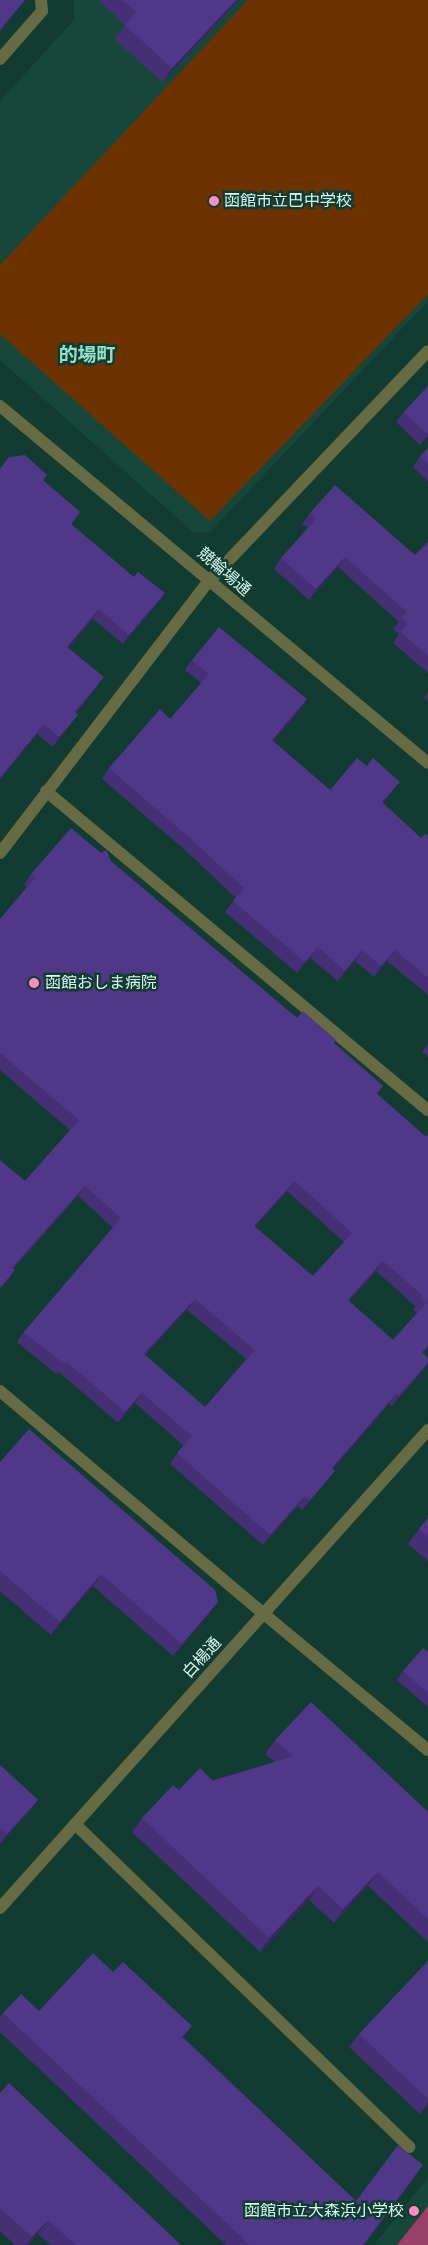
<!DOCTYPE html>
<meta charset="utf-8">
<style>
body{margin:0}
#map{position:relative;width:428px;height:2245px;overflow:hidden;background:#123b31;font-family:Bitter,"Noto Sans JP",serif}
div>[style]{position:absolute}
.built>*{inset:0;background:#17473b}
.green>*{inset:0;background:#6c3300}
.water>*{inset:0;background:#9a3f6a}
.minor>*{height:12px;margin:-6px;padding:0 6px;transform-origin:6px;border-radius:6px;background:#666b43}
.wall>*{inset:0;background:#453076}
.shaded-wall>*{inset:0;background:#382760}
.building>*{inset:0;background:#503889}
.dots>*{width:14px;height:14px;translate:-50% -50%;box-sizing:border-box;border:2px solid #123b31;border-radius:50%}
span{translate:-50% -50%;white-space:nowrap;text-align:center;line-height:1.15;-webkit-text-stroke:5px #123b31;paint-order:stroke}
.poi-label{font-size:16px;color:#d5faee}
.left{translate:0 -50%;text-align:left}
.right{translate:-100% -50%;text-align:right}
.street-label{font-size:16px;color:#d5faee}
.quarter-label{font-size:19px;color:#94e1cb;font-weight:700}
</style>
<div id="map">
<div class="built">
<i style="clip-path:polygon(74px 0,428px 0,428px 301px,210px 532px,193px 532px,0 360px,0 101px,74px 20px)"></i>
<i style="clip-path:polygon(428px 2177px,428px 2245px,374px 2245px)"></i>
</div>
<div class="green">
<i style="clip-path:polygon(248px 0,428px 0,428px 294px,210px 521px,0 334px,0 265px)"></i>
</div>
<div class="water">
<i style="clip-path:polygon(428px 2206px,428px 2245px,397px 2245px)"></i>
</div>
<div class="minor">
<i style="left:0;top:59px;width:64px;rotate:-48.8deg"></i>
<i style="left:42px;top:11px;width:11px;rotate:-95deg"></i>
<i style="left:0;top:406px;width:557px;rotate:39.83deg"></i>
<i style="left:46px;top:791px;width:498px;rotate:39.9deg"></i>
<i style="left:0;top:853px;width:342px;rotate:-52.5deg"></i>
<i style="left:208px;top:582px;width:319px;rotate:-46.4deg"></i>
<i style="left:0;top:1391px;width:346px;rotate:40.2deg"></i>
<i style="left:264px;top:1614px;width:213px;rotate:39.7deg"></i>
<i style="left:75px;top:1824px;width:465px;rotate:44deg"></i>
<i style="left:0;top:1908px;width:642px;rotate:-48.16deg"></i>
</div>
<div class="wall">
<i style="clip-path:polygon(98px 0,239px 0,162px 82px,115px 39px,125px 25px)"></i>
<i style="clip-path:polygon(428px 386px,428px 436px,420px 445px,396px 422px,404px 412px)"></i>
<i style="clip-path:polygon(428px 448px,428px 482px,413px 467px,420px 456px)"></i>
<i style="clip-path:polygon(0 469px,43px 481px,80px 512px,71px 525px,158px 603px,123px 644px,93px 619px,68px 648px,97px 686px,76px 713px,71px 724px,53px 747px,37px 734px,0 780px)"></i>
<i style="clip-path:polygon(310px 513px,415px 555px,428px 542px,428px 673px,393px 643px,399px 634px,393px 629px,399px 622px,338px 567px,309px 600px,274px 569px,281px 558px,308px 528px,302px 524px)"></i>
<i style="clip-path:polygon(192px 660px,307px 699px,300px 710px,273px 741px,330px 790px,392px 792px,383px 803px,421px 838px,428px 836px,428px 995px,387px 961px,374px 977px,355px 961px,338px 981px,310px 958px,297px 973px,225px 912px,236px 898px,185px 850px,102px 779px,109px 768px,170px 719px,201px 683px,185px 670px)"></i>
<i style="clip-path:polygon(428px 692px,428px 702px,424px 698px)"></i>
<i style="clip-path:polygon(evenodd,111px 861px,297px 1018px,334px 1043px,383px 1086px,377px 1094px,426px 1137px,428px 1348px,423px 1353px,423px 1371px,392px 1406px,389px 1404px,333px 1469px,327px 1481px,302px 1510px,298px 1506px,263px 1545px,170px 1464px,177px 1453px,184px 1446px,135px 1403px,118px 1423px,59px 1372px,56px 1374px,17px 1342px,24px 1332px,113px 1228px,78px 1196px,13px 1269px,8px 1281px,25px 1181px,70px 1130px,0 1070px,0 919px,27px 887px,24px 885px,31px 874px,111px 861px,287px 1191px,344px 1242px,313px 1276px,255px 1227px,287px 1191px,111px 861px,376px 1271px,415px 1306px,413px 1309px,417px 1313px,393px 1340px,349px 1301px,376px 1271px,111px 861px,187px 1310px,246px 1359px,205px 1407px,145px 1355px,187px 1310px)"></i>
<i style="clip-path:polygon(428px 1043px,428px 1057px,422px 1052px)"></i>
<i style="clip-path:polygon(0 1462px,218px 1602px,209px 1614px,173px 1656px,93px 1586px,51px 1635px,0 1591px)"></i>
<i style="clip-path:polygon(428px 1518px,428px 1561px,408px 1544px,419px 1529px)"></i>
<i style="clip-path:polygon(428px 1652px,428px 1707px,397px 1680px,403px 1671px)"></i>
<i style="clip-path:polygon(275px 1740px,428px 1812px,428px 1942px,368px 1886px,334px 1923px,309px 1900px,260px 1952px,132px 1832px,142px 1818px,179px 1790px,275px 1762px,265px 1754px)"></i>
<i style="clip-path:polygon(0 1765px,38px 1800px,29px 1812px,0 1844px)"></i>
<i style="clip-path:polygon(428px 1961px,428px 2105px,420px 2114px,349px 2047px,359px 2034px)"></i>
<i style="clip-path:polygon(39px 2011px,184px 2038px,356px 2201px,414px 2178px,364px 2245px,226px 2245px,0 2032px,0 2017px,3px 2013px)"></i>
<i style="clip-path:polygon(0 2093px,181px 2245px,51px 2245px,38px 2234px,28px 2245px,15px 2245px,0 2231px)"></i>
</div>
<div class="shaded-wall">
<i style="clip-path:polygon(25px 0,26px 0,23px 4px,0 32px,0 30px)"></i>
<i style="clip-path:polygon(236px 0,239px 0,162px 82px,172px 68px)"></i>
<i style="clip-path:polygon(428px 433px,428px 436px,420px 445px)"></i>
<i style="clip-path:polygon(345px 557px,338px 567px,309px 600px,316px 589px)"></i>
<i style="clip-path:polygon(165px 593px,158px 603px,123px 644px,129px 635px)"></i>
<i style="clip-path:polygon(99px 609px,93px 619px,61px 657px,67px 647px)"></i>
<i style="clip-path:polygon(104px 677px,97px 686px,68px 722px,75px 712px)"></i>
<i style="clip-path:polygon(307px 699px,300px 710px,265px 751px,272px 740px)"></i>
<i style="clip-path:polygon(78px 715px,71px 724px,53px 747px,59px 737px)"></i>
<i style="clip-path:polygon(44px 724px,37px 734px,0 780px,0 778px)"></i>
<i style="clip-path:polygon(400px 782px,392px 792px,375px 813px,382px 802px)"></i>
<i style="clip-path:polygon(318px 947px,310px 958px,297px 973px,305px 962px)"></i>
<i style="clip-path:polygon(362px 950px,355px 961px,338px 981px,345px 971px)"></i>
<i style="clip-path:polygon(395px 950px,387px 961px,374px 977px,381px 966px)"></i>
<i style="clip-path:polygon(295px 1181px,287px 1191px,247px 1236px,254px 1226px)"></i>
<i style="clip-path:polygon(85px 1186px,78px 1196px,4px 1278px,12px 1268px)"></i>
<i style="clip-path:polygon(383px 1261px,376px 1271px,340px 1310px,348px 1300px)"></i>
<i style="clip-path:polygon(15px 1270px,8px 1281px,0 1290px,0 1288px)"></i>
<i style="clip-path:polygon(195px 1299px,187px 1310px,137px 1365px,144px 1354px)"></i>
<i style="clip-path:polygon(428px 1346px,428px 1348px,415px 1363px,422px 1352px)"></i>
<i style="clip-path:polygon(428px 1363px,423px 1371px,392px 1406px,399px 1396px)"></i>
<i style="clip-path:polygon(142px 1393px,135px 1403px,118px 1423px,125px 1412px)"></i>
<i style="clip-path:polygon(397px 1393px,389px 1404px,325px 1479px,332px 1468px)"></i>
<i style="clip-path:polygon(335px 1471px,327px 1481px,302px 1510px,310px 1500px)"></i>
<i style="clip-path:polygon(305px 1496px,298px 1506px,263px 1545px,270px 1535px)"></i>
<i style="clip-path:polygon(101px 1574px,93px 1586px,51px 1635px,60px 1622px)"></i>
<i style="clip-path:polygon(218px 1602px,209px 1614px,173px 1656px,182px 1644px)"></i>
<i style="clip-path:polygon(38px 1800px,29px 1812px,0 1844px,7px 1834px)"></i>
<i style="clip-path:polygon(378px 1872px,368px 1886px,334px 1923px,343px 1909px)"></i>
<i style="clip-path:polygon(318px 1886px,309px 1900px,260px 1952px,269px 1938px)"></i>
<i style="clip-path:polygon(192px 2026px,183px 2040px,182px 2037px)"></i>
<i style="clip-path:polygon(428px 2102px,428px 2105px,420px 2114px)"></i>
<i style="clip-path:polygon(423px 2165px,364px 2245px,363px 2245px)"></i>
<i style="clip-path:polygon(48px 2220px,38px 2234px,28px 2245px,26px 2245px,32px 2237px)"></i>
</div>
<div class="building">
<i style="clip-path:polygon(0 0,25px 0,0 30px)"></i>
<i style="clip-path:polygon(123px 0,236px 0,172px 68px,125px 25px,136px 12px)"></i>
<i style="clip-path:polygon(428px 386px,428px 433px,427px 434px,404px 412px)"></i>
<i style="clip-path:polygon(428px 448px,428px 464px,420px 456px)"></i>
<i style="clip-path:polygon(25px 455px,47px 475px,43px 480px,80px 512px,71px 524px,134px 577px,138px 572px,165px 593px,129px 635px,99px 609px,67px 647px,104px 677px,75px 712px,78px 715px,59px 737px,44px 724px,0 778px,0 469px,9px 457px)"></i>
<i style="clip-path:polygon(335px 485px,415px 555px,428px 542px,428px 656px,401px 632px,407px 624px,401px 618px,407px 612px,345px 557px,316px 589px,281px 558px,316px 519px,310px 513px)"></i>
<i style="clip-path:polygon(219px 627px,307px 699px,272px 740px,330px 790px,357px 758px,367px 766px,373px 758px,400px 782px,382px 802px,421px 838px,425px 834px,428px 836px,428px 978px,395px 950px,381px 966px,362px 950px,345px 971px,318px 947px,305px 962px,233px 901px,244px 888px,192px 840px,109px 768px,160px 709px,170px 719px,209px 674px,192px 660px)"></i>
<i style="clip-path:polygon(evenodd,71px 828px,101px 853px,106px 850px,111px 861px,121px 870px,297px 1018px,303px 1011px,336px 1040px,334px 1043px,383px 1086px,376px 1093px,426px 1137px,428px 1134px,428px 1346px,422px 1352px,428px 1358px,428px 1363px,399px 1396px,397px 1393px,332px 1468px,335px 1471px,310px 1500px,305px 1496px,270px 1535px,177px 1453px,192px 1436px,142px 1393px,125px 1412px,66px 1361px,64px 1364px,24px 1332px,121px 1218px,85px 1186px,12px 1268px,15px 1270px,0 1288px,0 1160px,25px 1181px,79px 1120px,0 1053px,0 919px,35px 878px,31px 874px,71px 828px,295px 1181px,352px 1233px,313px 1276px,254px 1226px,295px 1181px,71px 828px,383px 1261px,422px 1295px,420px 1298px,426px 1303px,393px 1340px,348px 1300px,383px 1261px,71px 828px,195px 1299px,255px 1350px,205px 1407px,144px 1354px,195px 1299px)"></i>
<i style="clip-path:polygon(29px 1429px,215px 1590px,218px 1602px,182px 1644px,101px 1574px,60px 1622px,0 1571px,0 1462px)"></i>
<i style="clip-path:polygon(428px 1518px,428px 1537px,419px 1529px)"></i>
<i style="clip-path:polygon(423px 1648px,428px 1652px,428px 1693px,403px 1671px)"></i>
<i style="clip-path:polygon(311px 1702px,428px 1812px,428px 1919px,378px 1872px,343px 1909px,318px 1886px,269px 1938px,142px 1818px,173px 1785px,179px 1790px,200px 1768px,213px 1781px,294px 1756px,275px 1740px)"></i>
<i style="clip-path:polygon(0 1765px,38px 1800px,7px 1834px,0 1828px)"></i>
<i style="clip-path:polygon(93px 1953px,113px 1972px,123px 1962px,192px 2026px,182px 2037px,356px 2201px,398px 2145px,423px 2165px,363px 2245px,250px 2245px,3px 2013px,21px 1994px,39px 2011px)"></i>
<i style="clip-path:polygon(428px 1961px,428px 2099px,359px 2034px)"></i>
<i style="clip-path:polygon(9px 2083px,181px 2245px,76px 2245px,48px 2220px,32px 2237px,0 2208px,0 2093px)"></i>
</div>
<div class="dots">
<i style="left:214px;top:201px;background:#fd8ebe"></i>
<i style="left:34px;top:983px;background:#fd8ebe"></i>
<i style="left:414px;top:2211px;background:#fd8ebe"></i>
</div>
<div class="poi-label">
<span class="left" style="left:224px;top:201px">函館市立巴中学校</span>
<span class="left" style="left:45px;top:983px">函館おしま病院</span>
<span class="right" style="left:404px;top:2211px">函館市立大森浜小学校</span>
</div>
<div class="street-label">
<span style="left:224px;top:572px;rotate:41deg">競輪場通</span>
<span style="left:202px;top:1658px;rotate:-48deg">白楊通</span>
</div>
<div class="quarter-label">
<span style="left:87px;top:355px">的場町</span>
</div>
</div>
